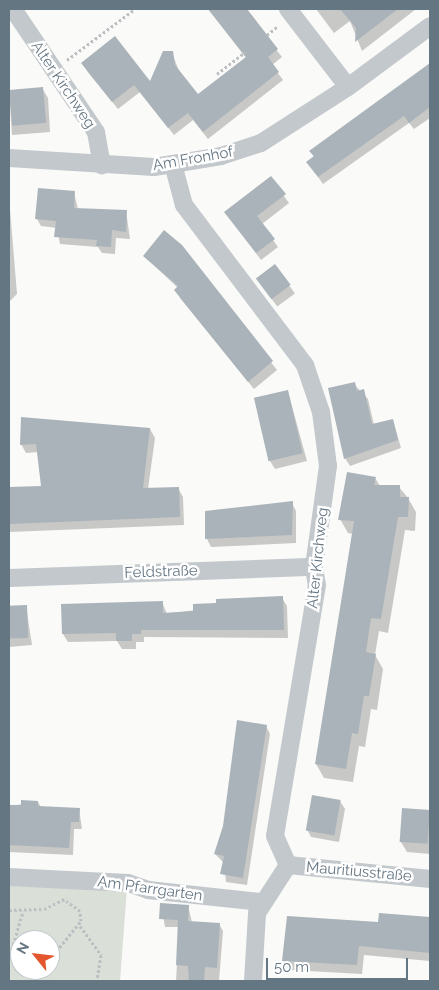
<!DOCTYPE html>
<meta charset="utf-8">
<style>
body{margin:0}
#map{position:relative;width:439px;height:990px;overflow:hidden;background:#fafaf8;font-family:Raleway,sans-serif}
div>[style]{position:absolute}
.green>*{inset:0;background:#dadfd7}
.shadow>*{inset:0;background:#0003;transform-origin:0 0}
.building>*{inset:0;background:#aab3b9;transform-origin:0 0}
.path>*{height:3px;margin-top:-1.5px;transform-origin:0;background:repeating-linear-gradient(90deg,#bbbfc2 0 2.5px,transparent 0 5px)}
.street>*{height:18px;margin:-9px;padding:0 9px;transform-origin:9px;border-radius:9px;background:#c3c8cc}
span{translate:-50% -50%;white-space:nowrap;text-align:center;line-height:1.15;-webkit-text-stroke:5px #fff;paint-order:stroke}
.street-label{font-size:15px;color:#657683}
.frame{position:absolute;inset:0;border:10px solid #657683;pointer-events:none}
.north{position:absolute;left:10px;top:930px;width:50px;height:50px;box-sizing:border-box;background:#fff;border:1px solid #c1c8cd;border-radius:50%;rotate:299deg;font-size:14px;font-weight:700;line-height:20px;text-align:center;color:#657683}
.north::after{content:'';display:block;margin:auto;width:18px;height:22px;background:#e4572e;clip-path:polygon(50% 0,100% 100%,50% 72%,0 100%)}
.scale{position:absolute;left:266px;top:958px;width:142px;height:22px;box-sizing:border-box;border:2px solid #657683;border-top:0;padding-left:6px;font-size:15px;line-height:18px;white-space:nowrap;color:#657683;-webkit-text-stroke:4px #fff;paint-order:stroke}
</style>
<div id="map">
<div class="green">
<i style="clip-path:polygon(evenodd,9px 883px,127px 888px,120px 981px,9px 981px,9px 883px,20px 940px,50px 940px,50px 970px,20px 970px,20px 940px)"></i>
</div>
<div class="shadow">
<i style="clip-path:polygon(208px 9px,245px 9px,282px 57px,272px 65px,283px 80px,208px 139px,193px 120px,174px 135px,140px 92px,118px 109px,87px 71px,151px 84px,172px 53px,179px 71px,198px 96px,246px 58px)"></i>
<i style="clip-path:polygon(316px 9px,416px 9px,362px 51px,350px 21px,334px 33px)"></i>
<i style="clip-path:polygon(430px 64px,430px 118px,414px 129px,409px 123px,323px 184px,308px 163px,314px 157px,311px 151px)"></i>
<i style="clip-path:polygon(42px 88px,48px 98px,50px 132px,12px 135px,9px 91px)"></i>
<i style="clip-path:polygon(271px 178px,289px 203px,262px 224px,278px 247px,261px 260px,226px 213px)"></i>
<i style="clip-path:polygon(74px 193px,78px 209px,126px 211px,130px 239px,116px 238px,115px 254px,102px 253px,98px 247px,60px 244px,57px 228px,41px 226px,37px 219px)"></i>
<i style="clip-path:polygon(9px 197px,17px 294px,9px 302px)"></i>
<i style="clip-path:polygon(181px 246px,277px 370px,254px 389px,180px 298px,178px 288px,144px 256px)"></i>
<i style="left:275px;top:266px;width:34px;height:22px;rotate:54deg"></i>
<i style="clip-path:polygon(354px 384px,368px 399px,374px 425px,393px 420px,401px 448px,350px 466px,345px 458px)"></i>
<i style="clip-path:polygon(288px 392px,307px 461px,275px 469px,270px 461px)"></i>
<i style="clip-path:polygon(150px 429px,155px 438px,148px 489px,178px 488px,183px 497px,184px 525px,9px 532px,9px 488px,42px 487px,38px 452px,26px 453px,21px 444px)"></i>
<i style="clip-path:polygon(375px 478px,380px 486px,399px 487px,408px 498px,416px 512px,415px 531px,405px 530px,388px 633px,379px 631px,375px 655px,383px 669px,377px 710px,371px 709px,365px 747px,359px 746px,353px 782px,324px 778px,316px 764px,353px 534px,348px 533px,340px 519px)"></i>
<i style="clip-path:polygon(292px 503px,296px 511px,296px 543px,211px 547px,207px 539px,206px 512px)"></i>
<i style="clip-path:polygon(282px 598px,287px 606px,288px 638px,144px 637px,144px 642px,136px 642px,136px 649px,122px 649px,117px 641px,68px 642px,63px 634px,63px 606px,162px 602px,167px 614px)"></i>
<i style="clip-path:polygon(26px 606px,32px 645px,9px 647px,9px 607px)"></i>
<i style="clip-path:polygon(266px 726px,270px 734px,247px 885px,226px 882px,224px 863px,215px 854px)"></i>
<i style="clip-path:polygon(340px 801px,345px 809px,339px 842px,311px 837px,307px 829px)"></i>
<i style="clip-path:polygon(38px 802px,41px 807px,79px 809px,82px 829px,74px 829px,73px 855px,9px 852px,9px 806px)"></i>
<i style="clip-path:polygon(404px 809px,430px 811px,430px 854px,407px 852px,401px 842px)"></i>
<i style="clip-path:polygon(161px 904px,188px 906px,192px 922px,219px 924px,223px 931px,219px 981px,176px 981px,179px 927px,165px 927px)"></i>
<i style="clip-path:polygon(380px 914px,430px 919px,430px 961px,364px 955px,362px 974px,289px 970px,284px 961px,379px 923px)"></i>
</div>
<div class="building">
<i style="clip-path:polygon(208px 9px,247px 9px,278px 49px,268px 57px,279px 72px,203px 132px,188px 113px,168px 128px,134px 85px,112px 102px,81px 63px,115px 36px,150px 81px,163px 51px,173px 51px,175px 65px,198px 94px,246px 57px)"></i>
<i style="clip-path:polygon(340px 9px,398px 9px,355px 42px,356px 28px)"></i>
<i style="clip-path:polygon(430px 63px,430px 107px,409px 123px,404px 116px,318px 177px,306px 162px,314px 156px,309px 151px)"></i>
<i style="left:43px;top:87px;width:36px;height:34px;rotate:85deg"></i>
<i style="clip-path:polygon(271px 176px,286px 194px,257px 216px,275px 239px,256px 253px,224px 212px)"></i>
<i style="clip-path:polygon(38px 188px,75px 191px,74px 208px,127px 210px,126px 232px,112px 230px,111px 247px,96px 246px,97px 240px,54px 237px,56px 221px,35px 219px)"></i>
<i style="clip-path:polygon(164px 230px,182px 245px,273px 361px,248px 382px,174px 290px,178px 286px,143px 256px)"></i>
<i style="left:275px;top:264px;width:26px;height:24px;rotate:53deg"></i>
<i style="clip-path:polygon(355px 382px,357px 391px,364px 389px,372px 424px,393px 419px,398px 440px,344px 459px,328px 388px)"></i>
<i style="left:288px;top:390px;width:65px;height:35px;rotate:77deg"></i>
<i style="clip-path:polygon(21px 417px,150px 428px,143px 488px,179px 487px,180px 517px,9px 524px,9px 487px,41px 486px,36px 444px,20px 445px)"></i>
<i style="clip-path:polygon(347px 472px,376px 477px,374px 485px,400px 485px,400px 497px,409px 497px,408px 517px,398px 517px,381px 619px,371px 618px,366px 652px,376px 654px,369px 696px,364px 696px,358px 734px,352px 733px,346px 769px,315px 764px,354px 521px,338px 520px)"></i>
<i style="clip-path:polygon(293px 501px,292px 535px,205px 539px,205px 511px)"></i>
<i style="clip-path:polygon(283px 596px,284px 630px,141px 630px,141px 634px,132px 634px,132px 641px,116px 641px,116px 633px,62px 634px,61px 604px,163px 601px,163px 613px,193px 611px,193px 604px,216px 603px,216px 599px)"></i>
<i style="left:27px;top:605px;width:33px;height:18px;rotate:88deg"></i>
<i style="clip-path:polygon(237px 720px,267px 725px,243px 878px,220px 874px,224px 856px,214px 854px,223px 826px)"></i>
<i style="left:312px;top:795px;width:29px;height:36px;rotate:10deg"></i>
<i style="clip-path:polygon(21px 800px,38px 801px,38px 806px,80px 808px,79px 822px,71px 822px,69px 848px,9px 845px,9px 805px,21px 805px)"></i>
<i style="left:402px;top:808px;width:28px;height:34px;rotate:4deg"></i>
<i style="clip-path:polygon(160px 903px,189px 905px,188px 921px,220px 923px,217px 968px,205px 967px,204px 981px,189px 981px,188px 966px,176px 965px,178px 920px,159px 919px)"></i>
<i style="clip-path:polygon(379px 913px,430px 917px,430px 953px,359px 946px,357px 965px,282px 961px,287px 916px,378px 922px)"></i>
</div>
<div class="path">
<i style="left:267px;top:35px;width:14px;rotate:-39deg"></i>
<i style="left:67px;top:60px;width:85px;rotate:-36.9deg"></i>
<i style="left:217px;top:74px;width:36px;rotate:-38deg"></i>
<i style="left:9px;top:910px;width:35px;rotate:-2deg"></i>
<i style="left:44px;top:909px;width:25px;rotate:-26deg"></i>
<i style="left:80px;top:926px;width:36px;rotate:54deg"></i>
<i style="left:101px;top:955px;width:26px;rotate:99deg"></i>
<i style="left:13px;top:956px;width:8px;rotate:23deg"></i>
<i style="left:9px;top:959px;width:50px;rotate:-73.7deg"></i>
<i style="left:50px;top:959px;width:49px;rotate:-50.8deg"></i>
<i style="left:81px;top:921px;width:10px;rotate:-96deg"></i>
<i style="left:80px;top:911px;width:17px;rotate:-144deg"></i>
</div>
<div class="street">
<i style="left:13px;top:9px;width:148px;rotate:56deg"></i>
<i style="left:96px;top:132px;width:34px;rotate:80deg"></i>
<i style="left:288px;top:9px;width:98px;rotate:52.4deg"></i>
<i style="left:9px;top:158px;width:145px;rotate:3.6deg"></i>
<i style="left:154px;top:167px;width:68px;rotate:-9.3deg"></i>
<i style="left:221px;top:156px;width:42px;rotate:-18deg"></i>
<i style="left:261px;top:143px;width:103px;rotate:-32.8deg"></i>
<i style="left:348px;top:87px;width:102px;rotate:-36.6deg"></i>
<i style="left:173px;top:164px;width:42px;rotate:75deg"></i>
<i style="left:184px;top:205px;width:201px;rotate:52.9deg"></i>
<i style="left:305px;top:365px;width:50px;rotate:71.2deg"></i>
<i style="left:321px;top:412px;width:54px;rotate:82.6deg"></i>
<i style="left:328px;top:466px;width:102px;rotate:97.9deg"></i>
<i style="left:314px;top:567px;width:18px;rotate:81deg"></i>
<i style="left:317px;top:585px;width:254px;rotate:99.5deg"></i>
<i style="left:275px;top:836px;width:32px;rotate:66deg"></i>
<i style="left:9px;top:578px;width:305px;rotate:-2.1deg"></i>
<i style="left:288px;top:865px;width:143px;rotate:5.6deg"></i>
<i style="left:9px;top:877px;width:119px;rotate:2.9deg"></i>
<i style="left:128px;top:883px;width:21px;rotate:19deg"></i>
<i style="left:148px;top:890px;width:114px;rotate:6.1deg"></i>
<i style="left:253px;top:981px;width:68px;rotate:-86.6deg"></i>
<i style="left:257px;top:913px;width:57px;rotate:-57.1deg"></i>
</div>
<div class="street-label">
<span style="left:63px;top:85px;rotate:56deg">Alter Kirchweg</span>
<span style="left:193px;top:159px;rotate:-10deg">Am Fronhof</span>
<span style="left:318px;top:558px;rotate:-84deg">Alter Kirchweg</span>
<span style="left:161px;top:572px;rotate:-2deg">Feldstraße</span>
<span style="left:359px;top:872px;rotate:5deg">Mauritiusstraße</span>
<span style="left:150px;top:889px;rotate:8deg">Am Pfarrgarten</span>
</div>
<div class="frame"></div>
<div class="north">N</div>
<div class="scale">50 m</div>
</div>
